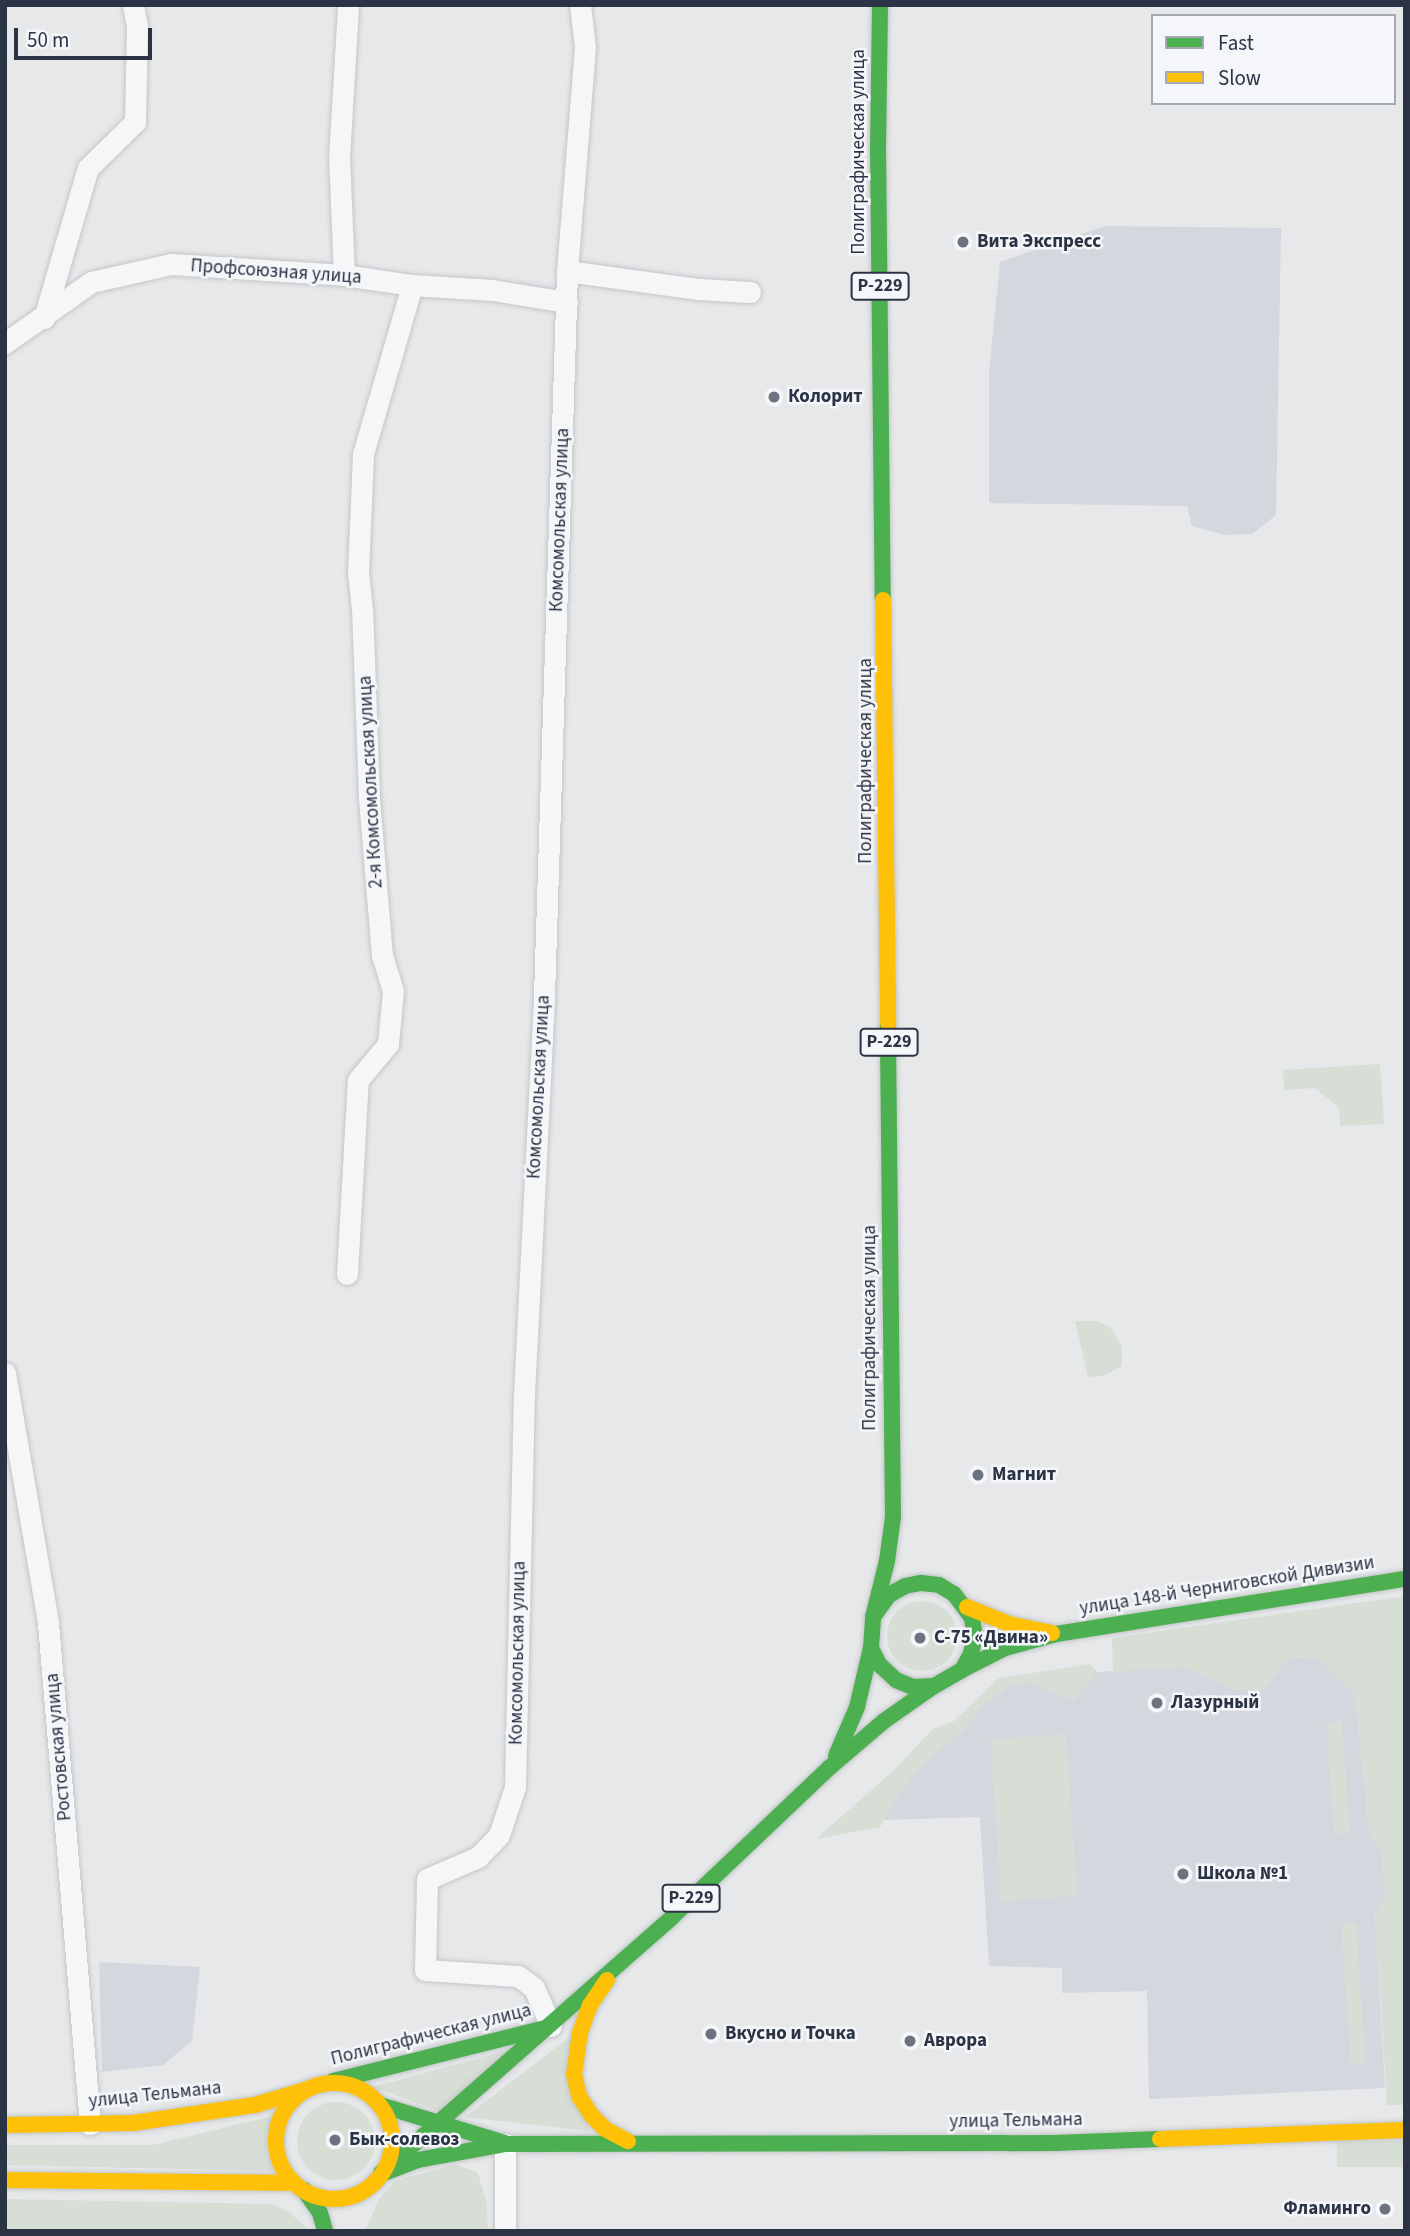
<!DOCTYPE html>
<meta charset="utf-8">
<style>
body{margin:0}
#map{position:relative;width:1410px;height:2236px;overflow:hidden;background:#e6e8ea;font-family:"Source Sans 3",sans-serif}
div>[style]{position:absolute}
.built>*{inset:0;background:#d4d7dd}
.green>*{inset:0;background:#d6ded6;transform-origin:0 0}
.round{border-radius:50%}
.roads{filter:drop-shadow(0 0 2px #c4c6c8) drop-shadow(0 0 2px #c4c6c8)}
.street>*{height:21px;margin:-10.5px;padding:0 10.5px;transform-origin:10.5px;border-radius:10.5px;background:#f5f6f7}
.fast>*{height:16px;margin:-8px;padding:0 8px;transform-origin:8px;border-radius:8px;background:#4caf50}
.slow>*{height:16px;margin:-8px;padding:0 8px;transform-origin:8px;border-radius:8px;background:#ffc107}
.slow>.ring{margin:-8px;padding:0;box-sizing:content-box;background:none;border:16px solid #ffc107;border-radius:50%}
.dots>*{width:19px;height:19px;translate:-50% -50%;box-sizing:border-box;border:4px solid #f4f6f9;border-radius:50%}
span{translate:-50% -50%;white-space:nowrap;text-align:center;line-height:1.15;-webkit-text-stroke:5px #f4f6f9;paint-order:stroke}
.shield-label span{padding:2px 5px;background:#f4f6f9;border:2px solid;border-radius:5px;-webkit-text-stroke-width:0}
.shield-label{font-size:18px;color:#2b3445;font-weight:700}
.street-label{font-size:19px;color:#2b3445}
.poi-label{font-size:19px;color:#2b3445;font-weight:700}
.left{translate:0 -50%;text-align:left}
.right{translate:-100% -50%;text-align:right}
.frame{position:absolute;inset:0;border:7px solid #2b3445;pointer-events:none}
.legend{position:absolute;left:1151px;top:14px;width:245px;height:91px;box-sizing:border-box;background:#f4f6f9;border:2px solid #a4a8b1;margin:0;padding:9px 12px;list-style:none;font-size:21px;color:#2b3445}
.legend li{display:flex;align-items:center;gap:14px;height:35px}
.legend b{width:35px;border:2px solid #a4a8b1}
.scale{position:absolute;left:14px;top:28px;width:138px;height:32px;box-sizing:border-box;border:4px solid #2b3445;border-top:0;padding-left:9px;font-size:21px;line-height:24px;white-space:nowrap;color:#2b3445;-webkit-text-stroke:5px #f4f6f9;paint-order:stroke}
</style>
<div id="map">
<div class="built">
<i style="clip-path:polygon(1105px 226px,1281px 228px,1276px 515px,1252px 534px,1225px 535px,1192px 526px,1187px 506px,989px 503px,989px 372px,1000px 262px)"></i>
<i style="clip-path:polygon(1316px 1657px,1355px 1693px,1370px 1836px,1381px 1850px,1386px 1898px,1375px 1913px,1385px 2088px,1149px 2099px,1147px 1991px,1062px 1993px,1062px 1968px,989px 1966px,980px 1817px,883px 1820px,898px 1794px,932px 1755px,964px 1730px,982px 1706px,1010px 1686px,1031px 1682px,1073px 1700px,1097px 1672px,1184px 1667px,1239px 1691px,1264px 1689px,1288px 1658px)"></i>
<i style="clip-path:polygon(99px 1962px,200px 1967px,192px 2041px,163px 2065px,102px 2072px)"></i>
</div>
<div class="green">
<i style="clip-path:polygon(1380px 1064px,1384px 1124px,1340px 1126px,1339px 1108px,1315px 1088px,1284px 1090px,1283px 1070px)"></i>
<i style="clip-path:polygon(1075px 1321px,1096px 1321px,1110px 1327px,1122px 1346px,1122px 1366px,1103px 1376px,1088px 1377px)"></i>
<i style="clip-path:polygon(1405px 1596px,1405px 2105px,1387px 2105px,1375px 1913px,1386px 1898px,1381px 1850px,1370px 1836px,1355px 1693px,1316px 1657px,1288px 1658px,1264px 1689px,1239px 1691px,1184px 1667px,1113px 1672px,1112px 1638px)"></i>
<i class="round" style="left:887px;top:1601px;width:70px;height:70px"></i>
<i style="clip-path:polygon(1090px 1664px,1097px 1672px,1074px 1700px,1031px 1682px,1010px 1686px,982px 1706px,964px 1730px,933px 1755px,898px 1794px,880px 1827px,816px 1839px,892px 1772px,933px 1729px,954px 1721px,999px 1678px)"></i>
<i style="left:1342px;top:1721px;width:112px;height:16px;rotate:86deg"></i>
<i style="left:1066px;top:1734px;width:162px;height:76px;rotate:86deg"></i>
<i style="left:1356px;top:1923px;width:140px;height:15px;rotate:86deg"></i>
<i style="clip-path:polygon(571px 2036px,589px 2131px,465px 2117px)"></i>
<i style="clip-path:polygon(509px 2050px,439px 2111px,373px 2087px)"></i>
<i class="round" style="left:297px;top:2102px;width:78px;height:78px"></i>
<i style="clip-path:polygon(272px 2116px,266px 2149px,273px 2171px,5px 2165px,5px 2145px,153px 2145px)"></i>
<i style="left:1405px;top:2141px;width:26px;height:68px;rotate:90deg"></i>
<i style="clip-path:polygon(455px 2164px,478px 2173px,487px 2204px,488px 2231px,365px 2231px,379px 2199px,395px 2181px)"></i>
<i style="clip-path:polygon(5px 2199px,272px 2204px,289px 2212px,310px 2231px,5px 2231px)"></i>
</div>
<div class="roads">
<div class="street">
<i style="left:567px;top:271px;width:133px;rotate:7.8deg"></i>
<i style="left:699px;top:289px;width:51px;rotate:3.4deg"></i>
<i style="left:344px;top:275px;width:117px;rotate:-92.4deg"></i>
<i style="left:339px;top:158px;width:153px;rotate:-86.6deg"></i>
<i style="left:44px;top:318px;width:156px;rotate:-73.7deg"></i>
<i style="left:88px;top:168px;width:66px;rotate:-44.4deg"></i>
<i style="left:135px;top:122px;width:96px;rotate:-88.8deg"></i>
<i style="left:137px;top:26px;width:21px;rotate:-101deg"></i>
<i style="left:5px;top:343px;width:105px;rotate:-35.3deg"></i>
<i style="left:91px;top:282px;width:82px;rotate:-12.7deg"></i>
<i style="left:171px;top:264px;width:173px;rotate:3.6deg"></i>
<i style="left:344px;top:275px;width:69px;rotate:8.4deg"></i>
<i style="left:412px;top:285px;width:80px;rotate:3.6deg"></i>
<i style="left:492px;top:290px;width:76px;rotate:9.1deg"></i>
<i style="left:347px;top:1274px;width:194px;rotate:-86.8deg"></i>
<i style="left:358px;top:1080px;width:47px;rotate:-50.2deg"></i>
<i style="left:388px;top:1044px;width:53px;rotate:-84.6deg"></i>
<i style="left:393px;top:991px;width:37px;rotate:-107deg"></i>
<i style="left:382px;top:956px;width:160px;rotate:-94.7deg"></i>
<i style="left:369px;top:797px;width:187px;rotate:-92.1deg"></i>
<i style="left:362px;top:610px;width:37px;rotate:-96deg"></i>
<i style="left:358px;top:573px;width:119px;rotate:-87.6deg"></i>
<i style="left:363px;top:454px;width:176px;rotate:-73.8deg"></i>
<i style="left:5px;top:1373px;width:254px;rotate:80.2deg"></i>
<i style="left:48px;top:1623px;width:503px;rotate:85.21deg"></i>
<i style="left:551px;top:2026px;width:42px;rotate:-114.1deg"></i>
<i style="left:534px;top:1988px;width:20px;rotate:-143deg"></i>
<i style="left:518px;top:1976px;width:93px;rotate:-176.3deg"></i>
<i style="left:425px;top:1970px;width:91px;rotate:-88.7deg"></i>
<i style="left:427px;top:1879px;width:56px;rotate:-23.3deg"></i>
<i style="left:478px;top:1857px;width:30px;rotate:-46deg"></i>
<i style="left:499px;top:1835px;width:51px;rotate:-71.6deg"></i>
<i style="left:515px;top:1787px;width:393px;rotate:-88.7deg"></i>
<i style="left:524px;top:1394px;width:399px;rotate:-87.1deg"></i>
<i style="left:544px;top:996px;width:725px;rotate:-88.18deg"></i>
<i style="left:567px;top:271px;width:225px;rotate:-85.4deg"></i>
<i style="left:585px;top:47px;width:42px;rotate:-96.8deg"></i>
<i style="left:505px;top:2144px;width:87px;rotate:90deg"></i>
</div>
<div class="fast">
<i style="left:880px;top:5px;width:143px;rotate:90.8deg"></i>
<i style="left:878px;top:148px;width:452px;rotate:89.4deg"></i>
<i style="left:873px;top:1617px;width:58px;rotate:-76deg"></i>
<i style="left:887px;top:1561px;width:44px;rotate:-82.2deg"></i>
<i style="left:893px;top:1517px;width:493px;rotate:-90.6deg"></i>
<i style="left:962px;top:1670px;width:48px;rotate:-27.1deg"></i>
<i style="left:1005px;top:1648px;width:53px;rotate:-15.4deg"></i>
<i style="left:1056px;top:1634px;width:353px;rotate:-9deg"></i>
<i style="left:836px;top:1756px;width:53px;rotate:-66.8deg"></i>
<i style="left:857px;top:1707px;width:61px;rotate:-76.7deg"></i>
<i style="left:871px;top:1648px;width:31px;rotate:-86deg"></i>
<i style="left:873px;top:1617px;width:27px;rotate:-54deg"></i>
<i style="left:889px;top:1595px;width:18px;rotate:-29deg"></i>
<i style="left:905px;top:1586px;width:16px;rotate:-11deg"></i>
<i style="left:921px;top:1583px;width:18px;rotate:6deg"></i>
<i style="left:939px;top:1585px;width:17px;rotate:31deg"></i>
<i style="left:954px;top:1594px;width:30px;rotate:53deg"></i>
<i style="left:972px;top:1618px;width:18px;rotate:81deg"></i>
<i style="left:975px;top:1636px;width:18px;rotate:103deg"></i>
<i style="left:971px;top:1654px;width:18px;rotate:119deg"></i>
<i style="left:962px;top:1670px;width:32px;rotate:150deg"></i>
<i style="left:934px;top:1686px;width:21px;rotate:177deg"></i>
<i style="left:913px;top:1687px;width:18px;rotate:-158deg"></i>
<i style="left:896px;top:1680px;width:23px;rotate:-137deg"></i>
<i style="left:879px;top:1664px;width:18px;rotate:-117deg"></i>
<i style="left:333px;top:2081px;width:219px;rotate:-14deg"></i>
<i style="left:380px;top:2105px;width:131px;rotate:16.9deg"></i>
<i style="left:381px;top:2173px;width:388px;rotate:-41.3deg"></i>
<i style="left:672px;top:1917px;width:216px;rotate:-43.5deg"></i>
<i style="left:829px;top:1768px;width:72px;rotate:-40.5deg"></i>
<i style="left:884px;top:1721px;width:61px;rotate:-35deg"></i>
<i style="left:384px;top:2173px;width:36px;rotate:-21deg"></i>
<i style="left:418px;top:2160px;width:88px;rotate:-10.4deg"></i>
<i style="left:505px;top:2144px;width:550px;rotate:-0.1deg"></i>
<i style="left:1055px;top:2143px;width:105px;rotate:-2.2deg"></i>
<i style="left:304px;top:2190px;width:28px;rotate:55deg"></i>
<i style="left:320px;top:2213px;width:19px;rotate:74deg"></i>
</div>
<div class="slow">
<i style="left:883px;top:600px;width:424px;rotate:89.3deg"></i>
<i style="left:967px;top:1607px;width:45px;rotate:22deg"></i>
<i style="left:1009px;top:1624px;width:44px;rotate:11.8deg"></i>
<i style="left:607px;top:1980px;width:30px;rotate:124deg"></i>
<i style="left:590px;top:2005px;width:30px;rotate:110deg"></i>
<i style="left:580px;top:2033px;width:41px;rotate:98.3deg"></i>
<i style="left:574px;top:2074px;width:23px;rotate:77deg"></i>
<i style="left:579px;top:2096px;width:24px;rotate:57deg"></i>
<i style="left:592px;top:2116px;width:18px;rotate:45deg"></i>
<i style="left:605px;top:2129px;width:26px;rotate:28deg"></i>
<i class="ring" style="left:276px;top:2083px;width:100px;height:100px"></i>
<i style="left:5px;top:2125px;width:128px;rotate:-0.9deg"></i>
<i style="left:133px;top:2123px;width:123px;rotate:-8.4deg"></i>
<i style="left:255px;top:2105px;width:55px;rotate:-16.8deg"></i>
<i style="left:1160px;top:2139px;width:245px;rotate:-2.1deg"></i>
<i style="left:5px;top:2180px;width:289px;rotate:0.6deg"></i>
</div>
</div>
<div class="dots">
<i style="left:963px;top:242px;background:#6c737f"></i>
<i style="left:774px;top:397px;background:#6c737f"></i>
<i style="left:978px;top:1475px;background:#6c737f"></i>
<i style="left:920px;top:1638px;background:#6c737f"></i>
<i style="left:1157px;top:1703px;background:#6c737f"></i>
<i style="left:1183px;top:1874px;background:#6c737f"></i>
<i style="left:711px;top:2034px;background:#6c737f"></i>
<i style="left:910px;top:2041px;background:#6c737f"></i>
<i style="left:335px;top:2140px;background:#6c737f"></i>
<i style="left:1385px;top:2209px;background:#6c737f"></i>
</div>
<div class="shield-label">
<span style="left:880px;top:286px">Р-229</span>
<span style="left:889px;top:1042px">Р-229</span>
<span style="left:691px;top:1898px">Р-229</span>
</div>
<div class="street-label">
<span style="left:859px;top:152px;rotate:-90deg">Полиграфическая улица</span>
<span style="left:276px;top:272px;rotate:4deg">Профсоюзная улица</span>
<span style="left:560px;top:520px;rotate:-88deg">Комсомольская улица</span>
<span style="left:866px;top:761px;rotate:-90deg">Полиграфическая улица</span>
<span style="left:371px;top:782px;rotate:-93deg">2-я Комсомольская улица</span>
<span style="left:539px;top:1087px;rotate:-87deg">Комсомольская улица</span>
<span style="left:870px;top:1328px;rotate:-90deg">Полиграфическая улица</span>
<span style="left:1227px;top:1586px;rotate:-9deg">улица 148-й Черниговской Дивизии</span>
<span style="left:518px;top:1653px;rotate:-89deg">Комсомольская улица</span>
<span style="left:59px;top:1747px;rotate:-95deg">Ростовская улица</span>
<span style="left:431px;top:2035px;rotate:-14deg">Полиграфическая улица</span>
<span style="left:155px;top:2095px;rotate:-6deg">улица Тельмана</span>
<span style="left:1016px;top:2121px;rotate:-1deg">улица Тельмана</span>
</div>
<div class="poi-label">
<span class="left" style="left:977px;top:242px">Вита Экспресс</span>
<span class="left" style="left:788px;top:397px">Колорит</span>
<span class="left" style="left:992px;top:1475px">Магнит</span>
<span class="left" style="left:934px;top:1638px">С-75 «Двина»</span>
<span class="left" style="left:1171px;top:1703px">Лазурный</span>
<span class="left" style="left:1197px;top:1874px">Школа №1</span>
<span class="left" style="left:725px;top:2034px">Вкусно и Точка</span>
<span class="left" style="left:924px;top:2041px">Аврора</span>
<span class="left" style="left:349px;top:2140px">Бык-солевоз</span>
<span class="right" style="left:1371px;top:2209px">Фламинго</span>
</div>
<div class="frame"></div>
<ul class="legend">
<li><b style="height:9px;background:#4caf50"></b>Fast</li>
<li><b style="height:9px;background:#ffc107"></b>Slow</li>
</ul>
<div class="scale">50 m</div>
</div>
